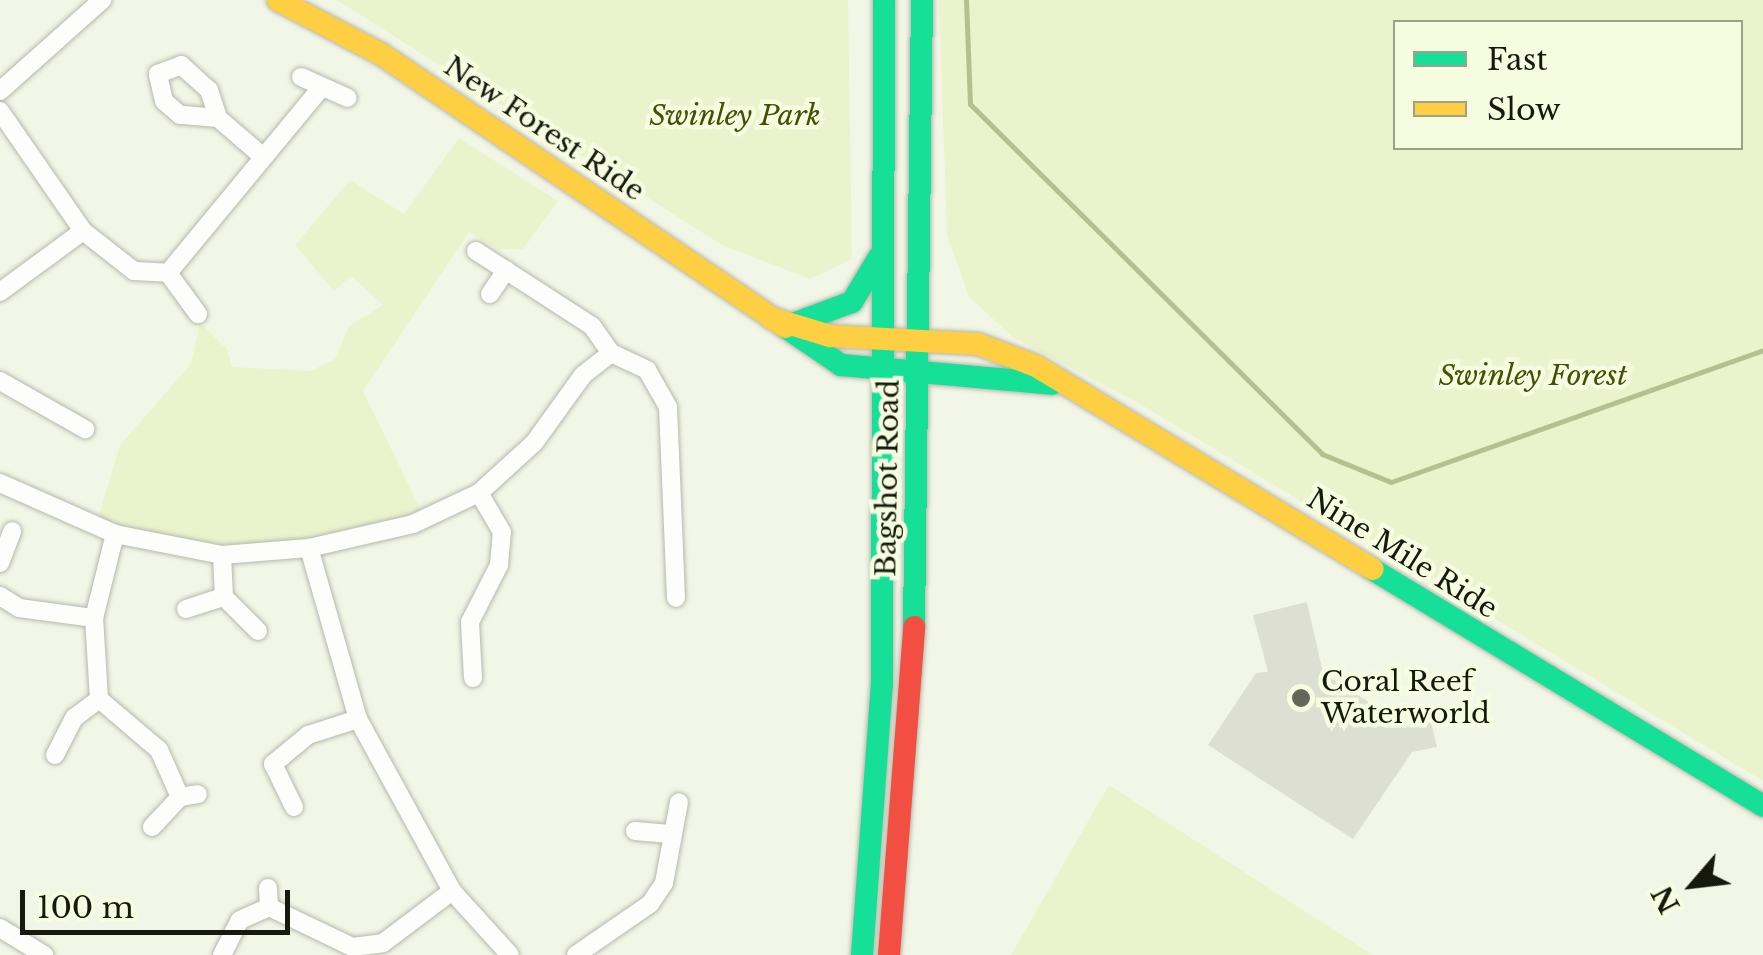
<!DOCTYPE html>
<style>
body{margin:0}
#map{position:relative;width:1763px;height:955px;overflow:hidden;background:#f2f6e6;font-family:"Libre Baskerville",serif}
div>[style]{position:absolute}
.green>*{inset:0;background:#ebf3cd}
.stream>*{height:5px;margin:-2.5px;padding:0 2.5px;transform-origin:2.5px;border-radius:2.5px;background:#b6bf90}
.building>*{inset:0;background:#dcdfd2}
.roads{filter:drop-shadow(0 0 2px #b6b8ac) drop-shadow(0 0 2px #b6b8ac)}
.street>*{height:18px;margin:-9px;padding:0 9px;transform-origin:9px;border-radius:9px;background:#fdfefb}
.fast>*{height:22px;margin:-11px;padding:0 11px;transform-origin:11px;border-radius:11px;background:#16e098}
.slow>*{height:22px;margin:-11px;padding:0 11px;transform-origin:11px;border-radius:11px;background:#ffcf43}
.jam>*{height:22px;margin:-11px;padding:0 11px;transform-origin:11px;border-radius:11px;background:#f24e42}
.dots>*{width:28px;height:28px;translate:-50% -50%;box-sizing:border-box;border:5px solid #f6fce0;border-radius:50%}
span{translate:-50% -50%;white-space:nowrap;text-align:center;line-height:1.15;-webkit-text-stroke:9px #f6fce0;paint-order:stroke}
.park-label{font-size:28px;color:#464f04;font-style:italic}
.street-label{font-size:28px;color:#17190f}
.poi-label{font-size:28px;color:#17190f}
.left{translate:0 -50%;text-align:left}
.legend{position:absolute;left:1393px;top:20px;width:350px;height:130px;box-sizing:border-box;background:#f6fce0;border:2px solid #9da18c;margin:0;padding:12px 18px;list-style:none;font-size:30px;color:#17190f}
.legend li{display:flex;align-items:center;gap:20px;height:50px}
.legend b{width:50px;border:2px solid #9da18c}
.north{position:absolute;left:1643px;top:835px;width:100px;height:100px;-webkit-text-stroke:8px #f6fce0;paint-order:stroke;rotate:242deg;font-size:28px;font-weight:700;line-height:40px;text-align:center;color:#17190f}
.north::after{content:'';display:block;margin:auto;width:35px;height:45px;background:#17190f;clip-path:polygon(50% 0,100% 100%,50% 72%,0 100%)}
.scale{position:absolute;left:20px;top:890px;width:270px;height:45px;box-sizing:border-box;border:5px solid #17190f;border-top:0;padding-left:12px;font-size:30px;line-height:35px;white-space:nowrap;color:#17190f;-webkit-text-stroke:8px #f6fce0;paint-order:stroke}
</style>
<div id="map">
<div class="green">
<i style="clip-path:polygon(337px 0,848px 0,852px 259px,810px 279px,722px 245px)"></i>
<i style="clip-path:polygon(evenodd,939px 0,1763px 0,1763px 781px,1138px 403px,1014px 338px,969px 297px,947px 235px,939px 0,1396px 22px,1740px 22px,1740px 148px,1396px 148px,1396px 22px)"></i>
<i style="clip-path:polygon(459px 138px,558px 201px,523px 249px,498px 249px,469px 232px,363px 391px,425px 519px,222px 555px,95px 528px,120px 445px,191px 364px,200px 323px,227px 349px,232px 367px,311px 371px,335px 359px,349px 326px,383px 305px,351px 276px,334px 291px,295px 245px,350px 180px,404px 214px)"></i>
<i style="clip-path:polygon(1109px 785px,1373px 955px,1011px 955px)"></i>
</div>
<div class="stream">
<i style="left:966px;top:0;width:104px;rotate:87.8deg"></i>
<i style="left:970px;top:104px;width:496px;rotate:44.8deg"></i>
<i style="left:1322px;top:454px;width:74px;rotate:22.1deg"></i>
<i style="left:1391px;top:482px;width:395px;rotate:-19.5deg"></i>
</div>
<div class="building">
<i style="clip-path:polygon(1307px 602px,1323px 673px,1408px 727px,1431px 722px,1437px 747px,1412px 752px,1353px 839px,1208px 745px,1256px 673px,1268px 672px,1253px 615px)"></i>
</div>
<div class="roads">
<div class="street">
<i style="left:301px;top:77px;width:51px;rotate:24.1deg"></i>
<i style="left:0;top:91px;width:137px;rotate:-41.7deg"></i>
<i style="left:0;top:111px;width:146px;rotate:55.3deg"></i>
<i style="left:83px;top:231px;width:65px;rotate:38.1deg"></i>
<i style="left:134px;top:271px;width:34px;rotate:3deg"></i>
<i style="left:218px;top:118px;width:38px;rotate:-175deg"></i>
<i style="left:180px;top:115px;width:21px;rotate:-139deg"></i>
<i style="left:164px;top:101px;width:28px;rotate:-103deg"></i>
<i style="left:158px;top:74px;width:25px;rotate:-21deg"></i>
<i style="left:181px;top:65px;width:38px;rotate:42deg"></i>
<i style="left:209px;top:90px;width:29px;rotate:72deg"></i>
<i style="left:218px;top:118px;width:58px;rotate:40.8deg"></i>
<i style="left:476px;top:251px;width:138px;rotate:32.9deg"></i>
<i style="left:592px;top:326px;width:33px;rotate:55deg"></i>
<i style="left:168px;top:273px;width:239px;rotate:-50.4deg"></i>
<i style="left:168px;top:273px;width:51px;rotate:53.8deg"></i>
<i style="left:0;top:292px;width:103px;rotate:-36.3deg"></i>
<i style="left:490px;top:294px;width:29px;rotate:-56deg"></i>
<i style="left:0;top:381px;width:98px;rotate:29.5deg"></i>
<i style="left:0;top:483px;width:126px;rotate:23.9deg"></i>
<i style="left:115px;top:534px;width:109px;rotate:11.1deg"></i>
<i style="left:222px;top:555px;width:87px;rotate:-4.6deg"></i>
<i style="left:309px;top:548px;width:107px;rotate:-13deg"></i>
<i style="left:413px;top:524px;width:73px;rotate:-25.2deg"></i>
<i style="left:479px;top:493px;width:74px;rotate:-42.3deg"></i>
<i style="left:534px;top:443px;width:84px;rotate:-54.2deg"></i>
<i style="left:583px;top:375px;width:36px;rotate:-38deg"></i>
<i style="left:611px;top:353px;width:40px;rotate:25deg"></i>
<i style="left:647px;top:370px;width:43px;rotate:60.4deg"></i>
<i style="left:668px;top:407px;width:191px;rotate:87.6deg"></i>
<i style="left:309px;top:548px;width:178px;rotate:74deg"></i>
<i style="left:358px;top:719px;width:196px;rotate:61.3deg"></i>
<i style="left:452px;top:891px;width:86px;rotate:47.8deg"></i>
<i style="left:222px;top:555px;width:42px;rotate:87.3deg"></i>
<i style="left:224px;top:597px;width:48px;rotate:45deg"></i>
<i style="left:0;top:563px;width:34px;rotate:-69deg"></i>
<i style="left:0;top:596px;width:22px;rotate:32deg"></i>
<i style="left:19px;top:608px;width:76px;rotate:7.6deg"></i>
<i style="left:186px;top:609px;width:40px;rotate:-18deg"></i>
<i style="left:473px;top:678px;width:56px;rotate:-93.1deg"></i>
<i style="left:470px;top:622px;width:64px;rotate:-63deg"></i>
<i style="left:499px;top:565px;width:33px;rotate:-85deg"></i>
<i style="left:502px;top:532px;width:45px;rotate:-120.5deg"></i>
<i style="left:99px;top:699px;width:81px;rotate:-93.5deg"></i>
<i style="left:94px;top:618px;width:87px;rotate:-76deg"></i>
<i style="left:99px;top:699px;width:79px;rotate:40.4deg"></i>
<i style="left:159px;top:750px;width:51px;rotate:65.9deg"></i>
<i style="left:180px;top:797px;width:18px;rotate:-9deg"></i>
<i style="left:55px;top:755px;width:42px;rotate:-62.8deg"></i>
<i style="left:74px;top:718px;width:31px;rotate:-37deg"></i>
<i style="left:294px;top:807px;width:48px;rotate:-116deg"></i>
<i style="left:273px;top:764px;width:45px;rotate:-39.6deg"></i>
<i style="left:308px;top:735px;width:52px;rotate:-17.7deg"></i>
<i style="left:152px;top:827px;width:41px;rotate:-47deg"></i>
<i style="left:635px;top:831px;width:35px;rotate:5deg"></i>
<i style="left:268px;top:888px;width:19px;rotate:87deg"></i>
<i style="left:269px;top:907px;width:92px;rotate:25.7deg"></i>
<i style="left:352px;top:947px;width:31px;rotate:-7deg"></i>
<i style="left:383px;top:943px;width:86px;rotate:-37deg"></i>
<i style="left:0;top:928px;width:52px;rotate:31.5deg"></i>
<i style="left:222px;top:955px;width:39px;rotate:-63deg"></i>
<i style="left:240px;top:920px;width:32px;rotate:-24deg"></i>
<i style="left:576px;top:955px;width:90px;rotate:-34.6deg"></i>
<i style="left:650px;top:904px;width:25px;rotate:-56deg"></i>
<i style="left:664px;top:883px;width:82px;rotate:-79.5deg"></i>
</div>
<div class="fast">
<i style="left:790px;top:325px;width:66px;rotate:-20.4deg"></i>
<i style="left:852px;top:302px;width:52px;rotate:-59deg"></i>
<i style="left:785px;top:327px;width:68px;rotate:34.2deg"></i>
<i style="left:841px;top:365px;width:212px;rotate:5.1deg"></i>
<i style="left:1372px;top:569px;width:457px;rotate:31.2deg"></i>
<i style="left:914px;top:627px;width:627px;rotate:-89.27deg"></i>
<i style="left:862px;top:955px;width:271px;rotate:-85.8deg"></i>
<i style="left:882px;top:685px;width:685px;rotate:-89.83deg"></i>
</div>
<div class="slow">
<i style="left:278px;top:0;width:116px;rotate:27.7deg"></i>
<i style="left:381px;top:54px;width:488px;rotate:34deg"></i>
<i style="left:771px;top:318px;width:62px;rotate:17deg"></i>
<i style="left:830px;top:336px;width:148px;rotate:3.1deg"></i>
<i style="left:978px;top:344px;width:62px;rotate:20.8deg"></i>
<i style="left:1036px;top:366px;width:393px;rotate:31.1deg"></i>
</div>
<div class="jam">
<i style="left:889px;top:955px;width:329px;rotate:-85.6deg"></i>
</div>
</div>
<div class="dots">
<i style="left:1301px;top:698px;background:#64665a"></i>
</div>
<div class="park-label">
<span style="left:735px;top:116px">Swinley Park</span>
<span style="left:1533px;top:376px">Swinley Forest</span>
</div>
<div class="street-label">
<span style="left:544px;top:129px;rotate:34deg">New Forest Ride</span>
<span style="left:888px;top:478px;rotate:-89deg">Bagshot Road</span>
<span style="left:1402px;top:554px;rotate:32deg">Nine Mile Ride</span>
</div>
<div class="poi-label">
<span class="left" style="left:1321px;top:698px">Coral Reef<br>Waterworld</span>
</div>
<ul class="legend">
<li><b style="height:12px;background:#16e098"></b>Fast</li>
<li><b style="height:12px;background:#ffcf43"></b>Slow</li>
</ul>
<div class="north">N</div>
<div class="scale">100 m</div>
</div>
